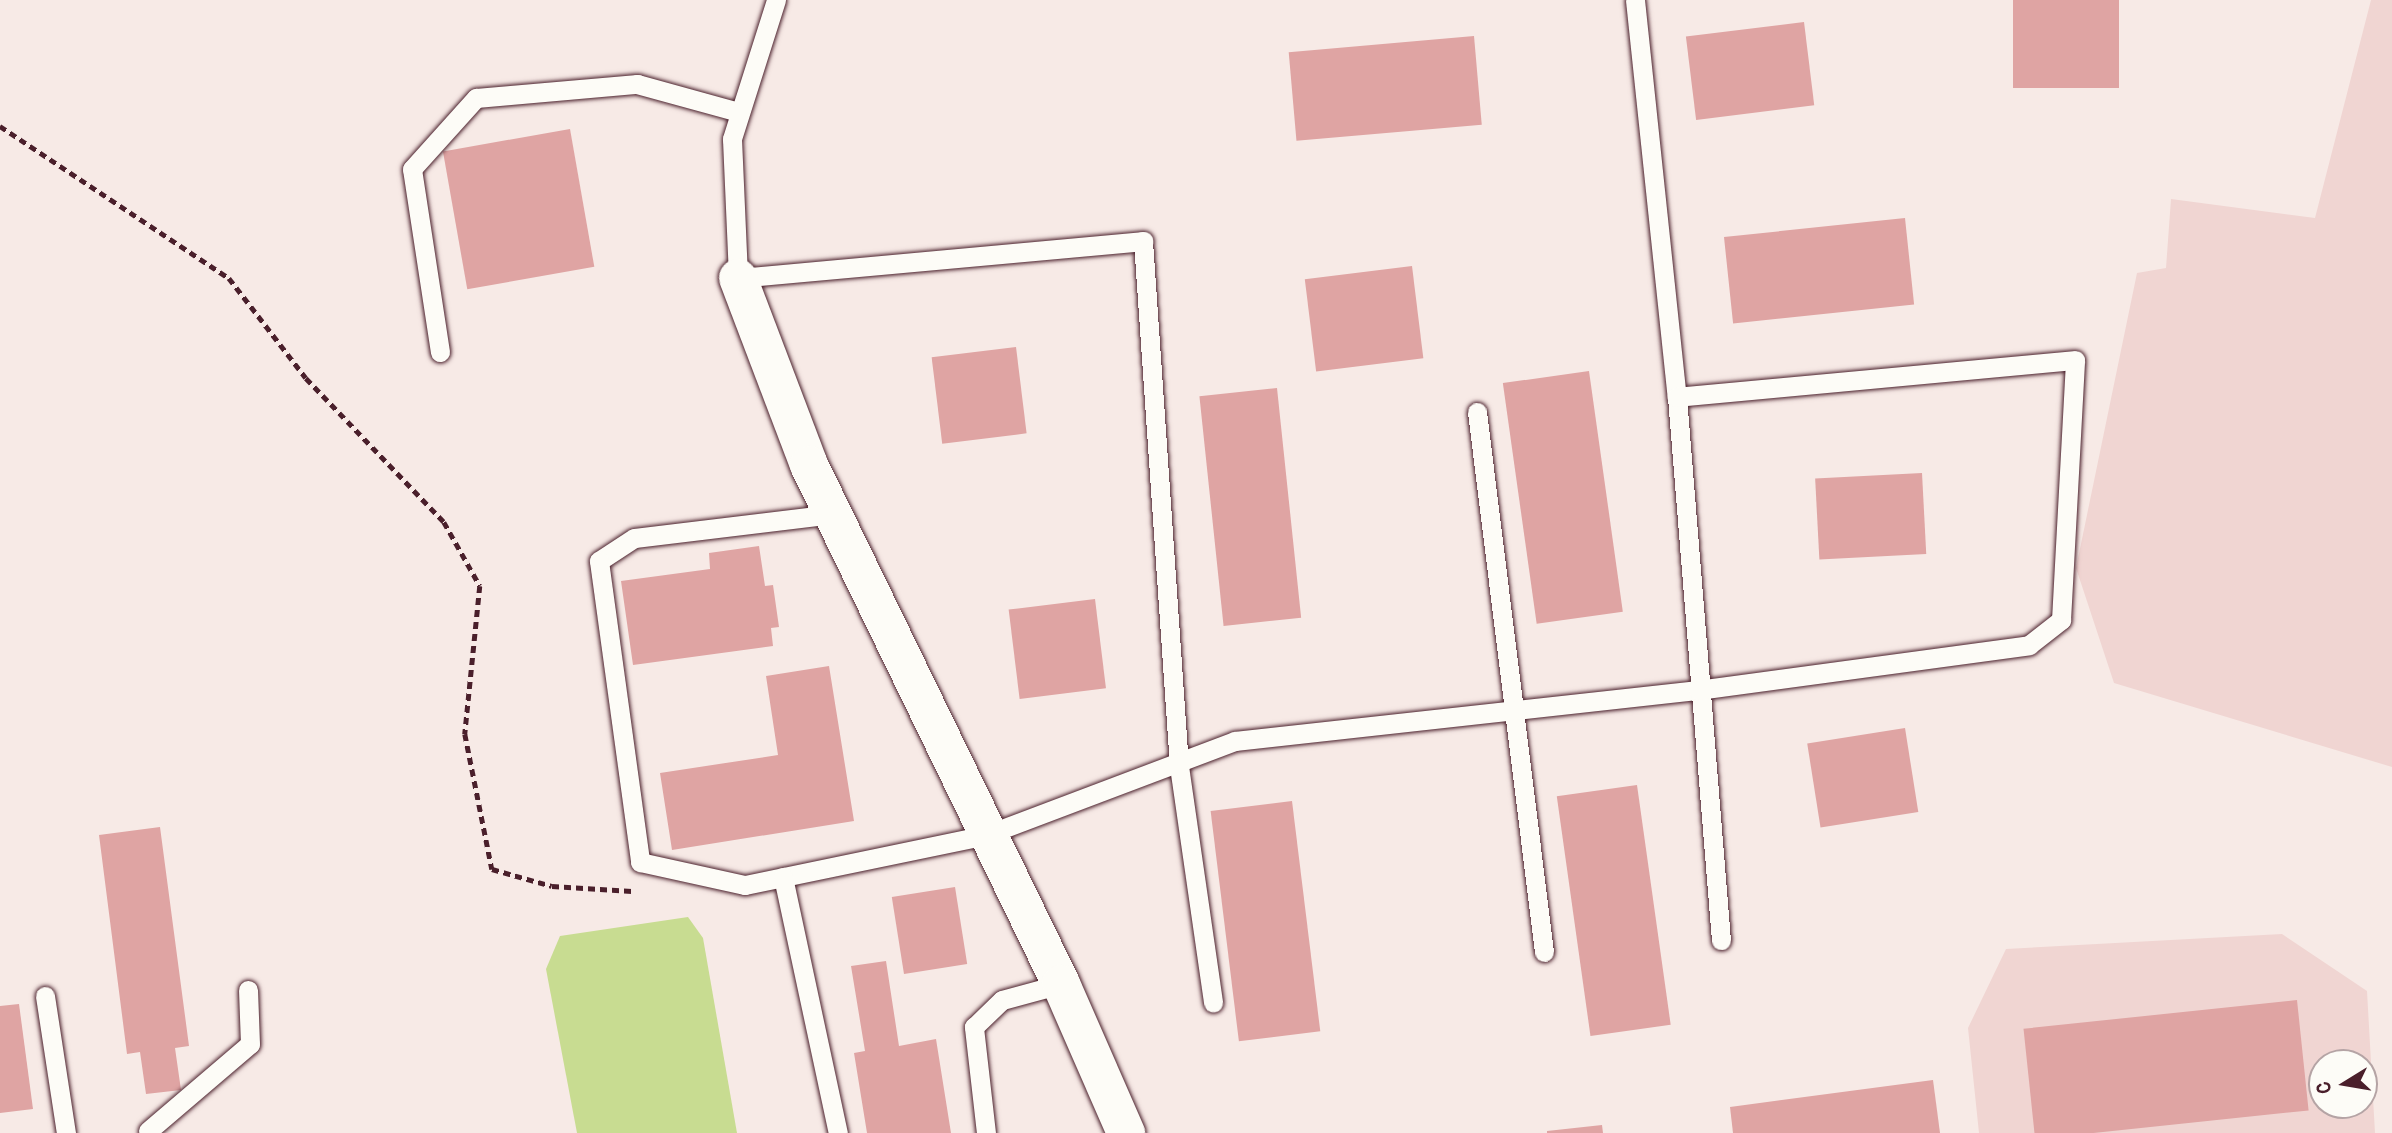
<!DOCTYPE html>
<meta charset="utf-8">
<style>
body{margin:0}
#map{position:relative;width:2392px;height:1133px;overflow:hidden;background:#f7eae6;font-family:Pangolin,sans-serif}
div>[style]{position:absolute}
.built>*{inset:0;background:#f0d5d2}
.green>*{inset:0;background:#c8dc91}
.building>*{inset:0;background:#dfa4a3;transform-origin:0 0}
.path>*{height:4.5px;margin-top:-2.25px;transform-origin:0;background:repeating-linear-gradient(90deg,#4a1f2b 0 7px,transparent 0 12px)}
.roads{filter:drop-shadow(0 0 2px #4a1f2b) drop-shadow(0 0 2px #4a1f2b)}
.service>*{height:19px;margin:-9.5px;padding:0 9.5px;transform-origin:9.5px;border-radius:9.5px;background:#fdfcf7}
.minor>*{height:38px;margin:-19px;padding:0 19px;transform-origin:19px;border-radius:19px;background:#fdfcf7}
span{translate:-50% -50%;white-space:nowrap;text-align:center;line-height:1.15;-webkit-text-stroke:5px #fdfcf7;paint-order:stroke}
.north{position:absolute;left:2308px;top:1049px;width:70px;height:70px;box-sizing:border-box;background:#fdfcf7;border:2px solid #b5a4a5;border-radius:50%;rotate:259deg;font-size:19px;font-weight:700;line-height:28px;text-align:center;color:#4a1f2b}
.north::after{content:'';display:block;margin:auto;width:24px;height:32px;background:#4a1f2b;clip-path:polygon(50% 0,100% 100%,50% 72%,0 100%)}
</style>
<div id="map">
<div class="built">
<i style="clip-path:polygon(2371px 0,2392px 0,2392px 767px,2114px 683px,2076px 568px,2137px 273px,2166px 268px,2171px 199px,2315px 218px)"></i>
<i style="clip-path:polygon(evenodd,2282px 934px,2367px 991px,2375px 1133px,1979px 1133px,1968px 1028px,2006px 949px,2282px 934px,2322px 1063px,2364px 1063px,2364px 1105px,2322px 1105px,2322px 1063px)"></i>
</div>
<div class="green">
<i style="clip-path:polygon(688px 917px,703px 938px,737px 1133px,577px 1133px,546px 969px,560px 936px)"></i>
</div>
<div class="building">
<i style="left:2013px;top:0;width:106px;height:88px"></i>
<i style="left:1804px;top:22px;width:84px;height:119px;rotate:83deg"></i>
<i style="left:1474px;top:36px;width:89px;height:186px;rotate:85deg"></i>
<i style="left:570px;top:129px;width:140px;height:129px;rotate:80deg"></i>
<i style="left:1905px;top:218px;width:87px;height:182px;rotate:84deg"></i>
<i style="left:1412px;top:266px;width:93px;height:108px;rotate:83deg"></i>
<i style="left:1016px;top:347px;width:87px;height:85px;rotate:83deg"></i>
<i style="left:1589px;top:371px;width:243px;height:87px;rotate:82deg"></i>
<i style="left:1277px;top:388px;width:231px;height:78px;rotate:84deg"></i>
<i style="left:1922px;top:473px;width:81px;height:107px;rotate:87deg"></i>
<i style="clip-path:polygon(759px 546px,765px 586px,773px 585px,779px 627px,771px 628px,773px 646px,633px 665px,621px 581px,710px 569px,709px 553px)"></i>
<i style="left:1095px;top:599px;width:90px;height:87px;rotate:83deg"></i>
<i style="clip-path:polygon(829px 666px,854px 821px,672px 850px,660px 773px,778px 755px,766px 676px)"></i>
<i style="left:1905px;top:728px;width:85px;height:99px;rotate:81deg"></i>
<i style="left:1637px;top:785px;width:242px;height:81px;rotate:82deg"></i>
<i style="left:1292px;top:801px;width:232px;height:82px;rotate:83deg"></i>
<i style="clip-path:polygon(160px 827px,189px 1046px,175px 1048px,181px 1090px,146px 1094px,140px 1052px,127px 1054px,99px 835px)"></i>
<i style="left:955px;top:887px;width:78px;height:64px;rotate:81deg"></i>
<i style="clip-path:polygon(886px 961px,899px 1046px,936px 1039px,951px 1133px,867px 1133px,854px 1053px,865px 1051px,851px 966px)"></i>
<i style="left:2297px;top:1000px;width:111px;height:275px;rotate:84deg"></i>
<i style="clip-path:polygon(19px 1004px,33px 1109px,0 1113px,0 1006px)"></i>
<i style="clip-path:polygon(1933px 1080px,1940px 1133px,1733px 1133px,1730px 1107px)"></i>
<i style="clip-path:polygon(1602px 1125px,1603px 1133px,1547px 1133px,1547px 1131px)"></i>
</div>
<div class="path">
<i style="left:0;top:126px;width:275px;rotate:33.6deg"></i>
<i style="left:229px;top:278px;width:126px;rotate:52.4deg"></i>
<i style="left:306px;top:378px;width:199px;rotate:46.2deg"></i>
<i style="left:444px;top:522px;width:73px;rotate:60.6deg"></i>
<i style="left:480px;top:586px;width:149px;rotate:95.8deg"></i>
<i style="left:465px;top:734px;width:138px;rotate:78.7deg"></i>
<i style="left:492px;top:869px;width:62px;rotate:15.8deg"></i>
<i style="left:552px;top:886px;width:80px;rotate:3.6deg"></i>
</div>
<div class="roads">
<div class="service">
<i style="left:776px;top:0;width:146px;rotate:107.6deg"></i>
<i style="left:732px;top:139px;width:139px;rotate:87.5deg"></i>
<i style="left:738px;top:278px;width:407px;rotate:-5.2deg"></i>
<i style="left:1143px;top:241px;width:526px;rotate:86.08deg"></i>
<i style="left:1179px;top:766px;width:239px;rotate:81.8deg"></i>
<i style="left:1635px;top:0;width:399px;rotate:84deg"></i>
<i style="left:1677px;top:397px;width:545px;rotate:85.37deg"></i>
<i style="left:440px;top:352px;width:185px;rotate:-98.7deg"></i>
<i style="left:412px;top:169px;width:96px;rotate:-48deg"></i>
<i style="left:476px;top:98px;width:162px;rotate:-5deg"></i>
<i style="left:637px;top:84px;width:106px;rotate:15.4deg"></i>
<i style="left:1477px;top:412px;width:544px;rotate:82.93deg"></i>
<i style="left:833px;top:514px;width:200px;rotate:173.1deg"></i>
<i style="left:634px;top:538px;width:42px;rotate:146.7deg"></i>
<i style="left:599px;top:561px;width:304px;rotate:82.2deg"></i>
<i style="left:640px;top:862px;width:107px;rotate:12.4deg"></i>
<i style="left:745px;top:885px;width:246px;rotate:-11.7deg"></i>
<i style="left:986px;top:835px;width:266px;rotate:-20.7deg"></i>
<i style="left:1235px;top:741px;width:466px;rotate:-6.3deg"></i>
<i style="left:1698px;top:690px;width:334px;rotate:-7.7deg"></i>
<i style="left:2029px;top:645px;width:41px;rotate:-38deg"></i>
<i style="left:2061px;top:620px;width:260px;rotate:-86.9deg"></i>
<i style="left:2075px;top:360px;width:400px;rotate:174.7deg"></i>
<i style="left:783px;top:877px;width:262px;rotate:77.9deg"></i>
<i style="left:45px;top:996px;width:139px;rotate:81.3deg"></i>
<i style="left:148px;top:1131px;width:134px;rotate:-40.5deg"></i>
<i style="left:250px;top:1044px;width:54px;rotate:-92.1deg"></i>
<i style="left:986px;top:1133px;width:107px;rotate:-96.5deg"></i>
<i style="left:974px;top:1027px;width:39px;rotate:-44deg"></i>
<i style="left:1002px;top:1000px;width:61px;rotate:-15.2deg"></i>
</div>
<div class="minor">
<i style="left:738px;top:278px;width:200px;rotate:69.2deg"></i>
<i style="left:809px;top:465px;width:577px;rotate:64.1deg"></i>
<i style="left:1061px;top:984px;width:163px;rotate:66.4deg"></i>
</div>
</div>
<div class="north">С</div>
</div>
